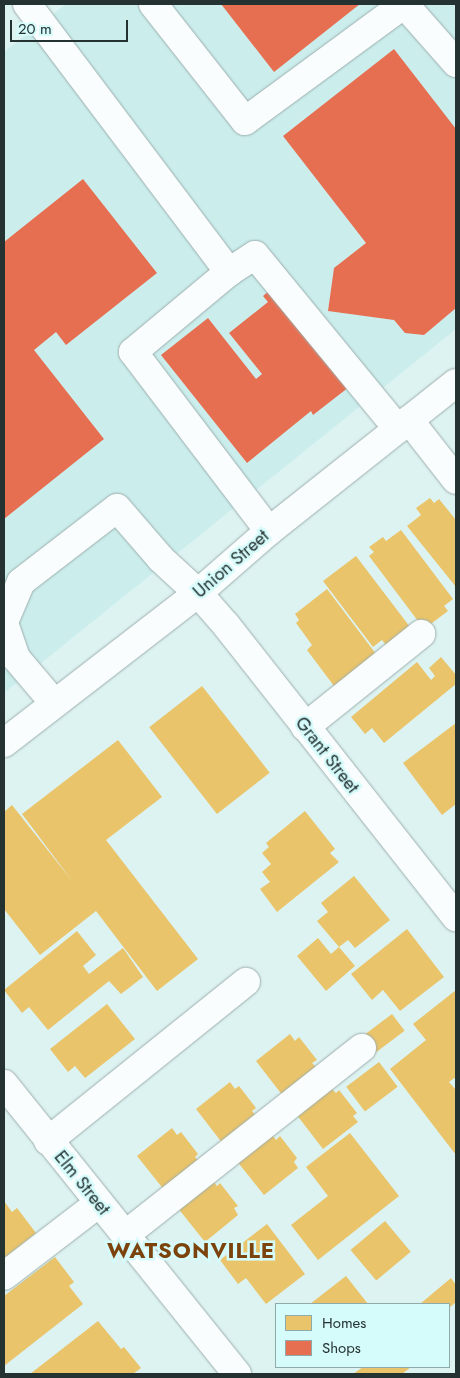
<!DOCTYPE html>
<style>
body{margin:0}
#map{position:relative;width:460px;height:1378px;overflow:hidden;background:#ddf3f2;font-family:Jost,sans-serif}
div>[style]{position:absolute}
.built>*{inset:0;background:#cbeeed}
.homes>*{inset:0;background:#e9c46a;transform-origin:0 0}
.shops>*{inset:0;background:#e76f51}
.roads{filter:drop-shadow(0 0 1px #9daead) drop-shadow(0 0 1px #9daead)}
.minor>*{height:28px;margin:-14px;padding:0 14px;transform-origin:14px;border-radius:14px;background:#fafdfd}
span{translate:-50% -50%;white-space:nowrap;text-align:center;line-height:1.15;-webkit-text-stroke:5px #d5fbfa;paint-order:stroke}
.street-label{font-size:18px;color:#243332}
.district-label{font-size:22px;color:#7c430d;font-weight:700;letter-spacing:1px}
.frame{position:absolute;inset:0;border:5px solid #243332;pointer-events:none}
.legend{position:absolute;left:275px;top:1303px;width:175px;height:65px;box-sizing:border-box;background:#d5fbfa;border:1px solid #8eabaa;margin:0;padding:6px 9px;list-style:none;font-size:15px;color:#243332}
.legend li{display:flex;align-items:center;gap:10px;height:25px}
.legend b{width:25px;border:1px solid #8eabaa}
.scale{position:absolute;left:10px;top:20px;width:118px;height:22px;box-sizing:border-box;border:2px solid #243332;border-top:0;padding-left:6px;font-size:15px;line-height:18px;white-space:nowrap;color:#243332;-webkit-text-stroke:4px #d5fbfa;paint-order:stroke}
</style>
<div id="map">
<div class="built">
<i style="clip-path:polygon(66px 4px,456px 4px,456px 329px,4px 693px,4px 52px)"></i>
</div>
<div class="homes">
<i style="clip-path:polygon(430px 498px,434px 503px,439px 499px,456px 520px,456px 587px,407px 526px,421px 515px,416px 508px)"></i>
<i style="clip-path:polygon(401px 530px,453px 599px,444px 606px,448px 611px,424px 629px,369px 556px,374px 552px,369px 547px,383px 537px,386px 541px)"></i>
<i style="clip-path:polygon(356px 556px,410px 627px,386px 645px,382px 640px,373px 647px,323px 581px)"></i>
<i style="clip-path:polygon(327px 589px,379px 658px,337px 690px,307px 650px,312px 645px,296px 623px,299px 620px,295px 614px)"></i>
<i style="clip-path:polygon(441px 657px,456px 675px,456px 684px,384px 743px,372px 728px,365px 734px,351px 717px,417px 662px,431px 680px,435px 676px,429px 668px)"></i>
<i style="left:202px;top:686px;width:110px;height:67px;rotate:52deg"></i>
<i style="clip-path:polygon(456px 723px,456px 804px,442px 815px,403px 763px)"></i>
<i style="clip-path:polygon(118px 740px,162px 797px,106px 840px,198px 959px,157px 991px,96px 911px,40px 955px,4px 909px,4px 812px,12px 805px,73px 882px,22px 814px)"></i>
<i style="clip-path:polygon(305px 811px,335px 849px,330px 853px,339px 862px,277px 912px,260px 889px,270px 882px,262px 872px,271px 864px,262px 853px,269px 847px,266px 843px)"></i>
<i style="clip-path:polygon(354px 876px,390px 920px,355px 948px,348px 940px,339px 947px,317px 921px,328px 912px,321px 903px)"></i>
<i style="clip-path:polygon(407px 929px,444px 977px,400px 1011px,383px 990px,372px 1000px,351px 974px)"></i>
<i style="clip-path:polygon(77px 931px,96px 955px,83px 966px,89px 974px,123px 948px,143px 977px,121px 994px,109px 981px,48px 1030px,29px 1007px,22px 1013px,4px 990px)"></i>
<i style="clip-path:polygon(318px 938px,331px 954px,339px 947px,355px 966px,326px 991px,297px 956px)"></i>
<i style="clip-path:polygon(456px 990px,456px 1077px,449px 1082px,456px 1090px,456px 1155px,390px 1069px,426px 1040px,413px 1024px)"></i>
<i style="clip-path:polygon(107px 1004px,135px 1039px,85px 1078px,75px 1066px,68px 1072px,50px 1049px)"></i>
<i style="left:392px;top:1014px;width:21px;height:37px;rotate:53deg"></i>
<i style="clip-path:polygon(290px 1034px,295px 1041px,299px 1037px,317px 1060px,312px 1063px,317px 1068px,283px 1096px,256px 1061px)"></i>
<i style="left:379px;top:1062px;width:31px;height:41px;rotate:53deg"></i>
<i style="clip-path:polygon(230px 1082px,235px 1089px,239px 1086px,256px 1108px,252px 1111px,257px 1117px,223px 1144px,196px 1109px)"></i>
<i style="clip-path:polygon(330px 1087px,336px 1093px,339px 1090px,357px 1113px,353px 1116px,358px 1122px,323px 1149px,296px 1114px)"></i>
<i style="clip-path:polygon(172px 1128px,177px 1135px,181px 1132px,198px 1154px,195px 1157px,200px 1163px,165px 1191px,137px 1156px)"></i>
<i style="clip-path:polygon(271px 1133px,276px 1140px,280px 1136px,297px 1158px,294px 1162px,298px 1168px,264px 1195px,236px 1160px)"></i>
<i style="clip-path:polygon(350px 1133px,399px 1196px,318px 1260px,291px 1225px,328px 1196px,306px 1167px)"></i>
<i style="clip-path:polygon(212px 1180px,217px 1186px,220px 1183px,238px 1206px,234px 1208px,238px 1215px,205px 1242px,177px 1207px)"></i>
<i style="clip-path:polygon(4px 1201px,12px 1212px,17px 1208px,36px 1233px,4px 1258px)"></i>
<i style="left:385px;top:1221px;width:40px;height:45px;rotate:50deg"></i>
<i style="clip-path:polygon(267px 1224px,305px 1274px,266px 1304px,246px 1278px,238px 1284px,220px 1260px)"></i>
<i style="clip-path:polygon(55px 1257px,74px 1282px,69px 1286px,83px 1304px,4px 1366px,4px 1296px)"></i>
<i style="clip-path:polygon(346px 1276px,368px 1304px,310px 1304px)"></i>
<i style="clip-path:polygon(451px 1278px,456px 1285px,456px 1302px,449px 1308px,449px 1304px,420px 1304px)"></i>
<i style="clip-path:polygon(98px 1321px,121px 1349px,124px 1347px,141px 1368px,133px 1374px,30px 1374px)"></i>
<i style="clip-path:polygon(363px 1367px,411px 1367px,402px 1374px,353px 1374px)"></i>
</div>
<div class="shops">
<i style="clip-path:polygon(221px 4px,360px 4px,274px 72px)"></i>
<i style="clip-path:polygon(394px 49px,456px 129px,456px 308px,424px 335px,405px 333px,394px 320px,328px 311px,334px 268px,366px 243px,283px 136px)"></i>
<i style="clip-path:polygon(83px 179px,157px 273px,66px 345px,56px 332px,34px 350px,104px 439px,4px 519px,4px 242px)"></i>
<i style="clip-path:polygon(271px 289px,349px 387px,313px 415px,311px 411px,247px 463px,161px 355px,208px 318px,256px 379px,262px 374px,229px 333px,268px 302px,263px 296px)"></i>
</div>
<div class="roads">
<div class="minor">
<i style="left:27px;top:4px;width:336px;rotate:53deg"></i>
<i style="left:153px;top:4px;width:149px;rotate:51.8deg"></i>
<i style="left:245px;top:121px;width:197px;rotate:-36.3deg"></i>
<i style="left:404px;top:4px;width:79px;rotate:48.6deg"></i>
<i style="left:409px;top:420px;width:76px;rotate:51.9deg"></i>
<i style="left:269px;top:531px;width:225px;rotate:-127.2deg"></i>
<i style="left:133px;top:352px;width:125px;rotate:-39.8deg"></i>
<i style="left:229px;top:272px;width:31px;rotate:-33deg"></i>
<i style="left:255px;top:255px;width:225px;rotate:50.6deg"></i>
<i style="left:4px;top:622px;width:43px;rotate:-67deg"></i>
<i style="left:21px;top:582px;width:121px;rotate:-37.6deg"></i>
<i style="left:117px;top:508px;width:67px;rotate:49.2deg"></i>
<i style="left:161px;top:559px;width:50px;rotate:42.6deg"></i>
<i style="left:198px;top:593px;width:43px;rotate:48.8deg"></i>
<i style="left:226px;top:625px;width:372px;rotate:51.8deg"></i>
<i style="left:4px;top:623px;width:37px;rotate:71deg"></i>
<i style="left:16px;top:658px;width:59px;rotate:49.8deg"></i>
<i style="left:305px;top:727px;width:149px;rotate:-38.7deg"></i>
<i style="left:4px;top:743px;width:245px;rotate:-37.7deg"></i>
<i style="left:198px;top:593px;width:94px;rotate:-41.1deg"></i>
<i style="left:269px;top:531px;width:238px;rotate:-38.4deg"></i>
<i style="left:4px;top:1084px;width:372px;rotate:51.2deg"></i>
<i style="left:48px;top:1141px;width:254px;rotate:-38.8deg"></i>
<i style="left:125px;top:1235px;width:302px;rotate:-38.3deg"></i>
<i style="left:4px;top:1276px;width:120px;rotate:-37.5deg"></i>
</div>
</div>
<div class="street-label">
<span style="left:231px;top:564px;rotate:-41deg">Union Street</span>
<span style="left:327px;top:755px;rotate:52deg">Grant Street</span>
<span style="left:82px;top:1183px;rotate:51deg">Elm Street</span>
</div>
<div class="district-label">
<span style="left:191px;top:1251px">WATSONVILLE</span>
</div>
<div class="frame"></div>
<ul class="legend">
<li><b style="height:14px;background:#e9c46a"></b>Homes</li>
<li><b style="height:14px;background:#e76f51"></b>Shops</li>
</ul>
<div class="scale">20 m</div>
</div>
